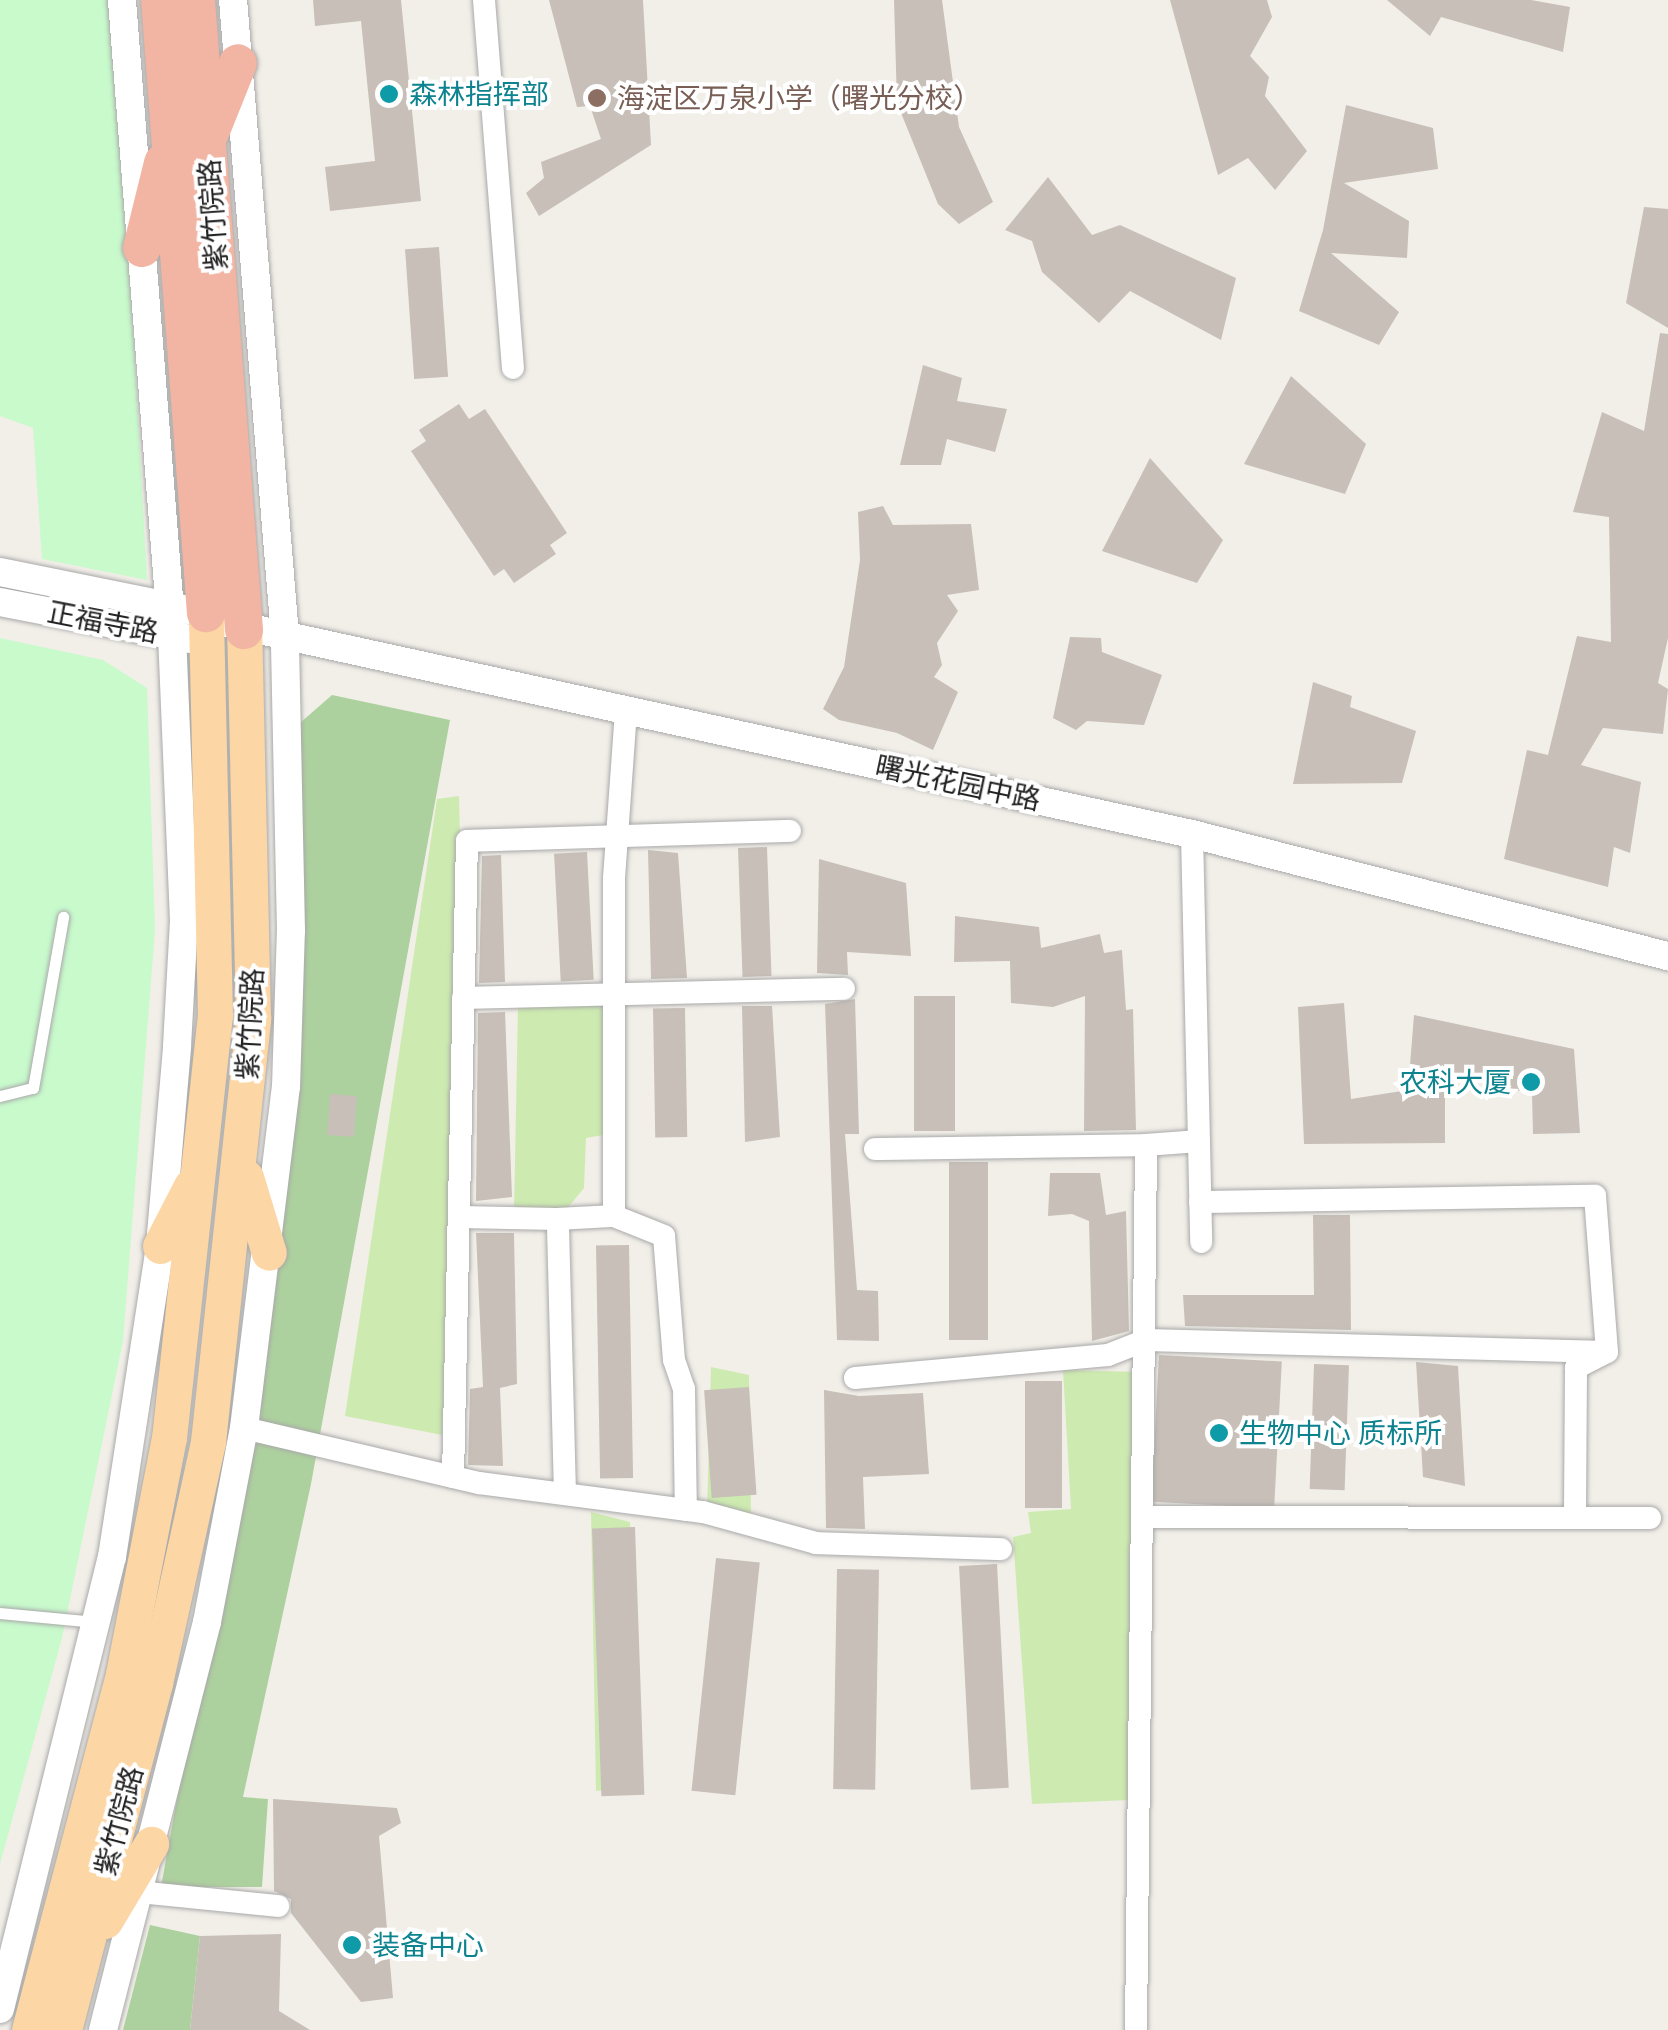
<!DOCTYPE html>
<meta charset="utf-8">
<style>
body{margin:0}
#map{position:relative;width:1668px;height:2030px;overflow:hidden;background:#f2efe9;font-family:"Golos Text","Noto Sans SC",sans-serif}
div>[style]{position:absolute}
.grass>*{inset:0;background:#cdebb0}
.forest>*{inset:0;background:#add19e}
.park>*{inset:0;background:#c8facc}
.building>*{inset:0;background:#c7bfb8;transform-origin:0 0}
.roads{filter:drop-shadow(0 0 2px #a9a9a9) drop-shadow(0 0 2px #a9a9a9)}
.service>*{height:11px;margin:-5.5px;padding:0 5.5px;transform-origin:5.5px;border-radius:5.5px;background:#fff}
.minor>*{height:22px;margin:-11px;padding:0 11px;transform-origin:11px;border-radius:11px;background:#fff}
.tertiary>*{height:28px;margin:-14px;padding:0 14px;transform-origin:14px;border-radius:14px;background:#fff}
.primary>*{height:35px;margin:-17.5px;padding:0 17.5px;transform-origin:17.5px;border-radius:17.5px;background:#fcd6a4}
.trunk>*{height:38px;margin:-19px;padding:0 19px;transform-origin:19px;border-radius:19px;background:#f2b4a3}
.dots>*{width:28px;height:28px;translate:-50% -50%;box-sizing:border-box;border:5px solid #fff;border-radius:50%}
span{translate:-50% -50%;white-space:nowrap;text-align:center;line-height:1.15;-webkit-text-stroke:8px #fff;paint-order:stroke}
.culture-label{font-size:28px;color:#0d838f}
.left{translate:0 -50%;text-align:left}
.right{translate:-100% -50%;text-align:right}
.education-label{font-size:28px;color:#785e54}
.street-label{font-size:28px;color:#222}
</style>
<div id="map">
<div class="grass">
<i style="clip-path:polygon(459px 796px,461px 877px,442px 1435px,345px 1416px,437px 799px)"></i>
<i style="clip-path:polygon(609px 1003px,609px 1134px,586px 1138px,584px 1188px,566px 1210px,514px 1212px,518px 1006px)"></i>
<i style="clip-path:polygon(711px 1367px,749px 1375px,751px 1517px,707px 1512px)"></i>
<i style="clip-path:polygon(1063px 1370px,1140px 1372px,1130px 1800px,1032px 1804px,1013px 1537px,1031px 1533px,1028px 1512px,1071px 1509px)"></i>
<i style="clip-path:polygon(591px 1512px,630px 1522px,640px 1788px,596px 1791px)"></i>
</div>
<div class="forest">
<i style="clip-path:polygon(332px 695px,450px 720px,311px 1484px,243px 1797px,268px 1799px,262px 1887px,161px 1887px,244px 1428px,295px 1102px,300px 723px)"></i>
<i style="clip-path:polygon(150px 1925px,200px 1936px,190px 2030px,123px 2030px)"></i>
</div>
<div class="park">
<i style="clip-path:polygon(0 0,115px 0,147px 580px,42px 559px,33px 428px,0 416px)"></i>
<i style="clip-path:polygon(0 638px,103px 660px,147px 688px,155px 930px,123px 1341px,62px 1638px,0 1864px)"></i>
</div>
<div class="building">
<i style="clip-path:polygon(313px 0,401px 0,421px 201px,330px 211px,325px 167px,375px 161px,361px 21px,315px 26px)"></i>
<i style="clip-path:polygon(549px 0,643px 0,651px 145px,539px 216px,526px 193px,544px 178px,541px 162px,601px 139px,590px 106px,577px 107px)"></i>
<i style="clip-path:polygon(894px 0,942px 0,959px 127px,993px 202px,959px 224px,938px 204px,897px 103px)"></i>
<i style="clip-path:polygon(1170px 0,1267px 0,1272px 17px,1250px 56px,1269px 77px,1265px 96px,1307px 151px,1275px 190px,1248px 158px,1218px 175px)"></i>
<i style="clip-path:polygon(1387px 0,1531px 0,1570px 7px,1563px 52px,1441px 17px,1430px 36px)"></i>
<i style="clip-path:polygon(1346px 105px,1433px 128px,1438px 169px,1344px 183px,1409px 221px,1407px 258px,1331px 253px,1399px 312px,1379px 345px,1299px 311px,1323px 230px)"></i>
<i style="clip-path:polygon(1048px 177px,1092px 235px,1120px 225px,1236px 278px,1221px 340px,1130px 291px,1099px 323px,1042px 272px,1032px 241px,1005px 230px)"></i>
<i style="clip-path:polygon(1644px 207px,1668px 209px,1668px 328px,1626px 303px)"></i>
<i style="left:439px;top:247px;width:130px;height:34px;rotate:86deg"></i>
<i style="clip-path:polygon(1660px 333px,1668px 334px,1668px 638px,1658px 683px,1668px 689px,1663px 734px,1603px 728px,1581px 765px,1641px 782px,1630px 853px,1614px 847px,1608px 887px,1504px 859px,1527px 750px,1548px 755px,1577px 636px,1611px 642px,1609px 517px,1573px 512px,1602px 412px,1644px 431px)"></i>
<i style="clip-path:polygon(923px 365px,962px 378px,957px 401px,1007px 409px,995px 452px,947px 439px,941px 465px,900px 465px)"></i>
<i style="clip-path:polygon(1291px 376px,1366px 444px,1345px 494px,1244px 464px)"></i>
<i style="clip-path:polygon(459px 404px,469px 419px,485px 409px,567px 533px,550px 545px,556px 554px,514px 583px,504px 569px,494px 576px,411px 451px,426px 441px,419px 430px)"></i>
<i style="clip-path:polygon(1150px 458px,1223px 540px,1197px 583px,1102px 551px)"></i>
<i style="clip-path:polygon(883px 506px,893px 525px,971px 524px,979px 590px,947px 595px,958px 611px,937px 643px,942px 665px,934px 677px,958px 692px,933px 750px,897px 733px,839px 720px,823px 709px,844px 667px,860px 560px,858px 512px)"></i>
<i style="clip-path:polygon(1070px 637px,1101px 638px,1102px 652px,1162px 675px,1144px 725px,1087px 721px,1076px 730px,1053px 718px)"></i>
<i style="clip-path:polygon(1313px 682px,1352px 696px,1350px 707px,1416px 731px,1402px 783px,1293px 784px)"></i>
<i style="left:767px;top:847px;width:129px;height:29px;rotate:88deg"></i>
<i style="clip-path:polygon(648px 850px,678px 853px,687px 978px,651px 979px)"></i>
<i style="left:587px;top:852px;width:128px;height:33px;rotate:87deg"></i>
<i style="clip-path:polygon(501px 855px,505px 982px,479px 983px,482px 856px)"></i>
<i style="clip-path:polygon(819px 859px,906px 883px,911px 956px,847px 952px,848px 975px,817px 973px)"></i>
<i style="clip-path:polygon(955px 916px,1039px 927px,1041px 948px,1100px 934px,1104px 953px,1122px 950px,1126px 1010px,1133px 1009px,1136px 1130px,1084px 1131px,1085px 996px,1053px 1007px,1011px 1003px,1010px 961px,954px 962px)"></i>
<i style="left:914px;top:996px;width:41px;height:135px"></i>
<i style="clip-path:polygon(855px 999px,859px 1134px,845px 1134px,857px 1290px,878px 1291px,879px 1341px,837px 1340px,825px 1004px)"></i>
<i style="clip-path:polygon(1344px 1003px,1351px 1099px,1408px 1090px,1414px 1015px,1574px 1049px,1580px 1133px,1533px 1134px,1532px 1094px,1453px 1073px,1445px 1095px,1445px 1143px,1304px 1144px,1298px 1007px)"></i>
<i style="clip-path:polygon(742px 1006px,772px 1006px,780px 1137px,745px 1142px)"></i>
<i style="left:685px;top:1008px;width:129px;height:32px;rotate:89deg"></i>
<i style="clip-path:polygon(505px 1012px,512px 1197px,476px 1201px,478px 1013px)"></i>
<i style="left:330px;top:1094px;width:27px;height:41px;rotate:4deg"></i>
<i style="left:988px;top:1162px;width:178px;height:39px;rotate:90deg"></i>
<i style="clip-path:polygon(1050px 1173px,1100px 1173px,1106px 1215px,1126px 1211px,1129px 1331px,1092px 1341px,1089px 1221px,1072px 1214px,1048px 1216px)"></i>
<i style="clip-path:polygon(1313px 1215px,1350px 1215px,1351px 1330px,1185px 1326px,1183px 1295px,1314px 1295px)"></i>
<i style="clip-path:polygon(476px 1233px,514px 1233px,517px 1384px,500px 1388px,503px 1466px,468px 1465px,470px 1389px,483px 1387px)"></i>
<i style="left:629px;top:1245px;width:233px;height:33px;rotate:89deg"></i>
<i style="left:1159px;top:1355px;width:123px;height:147px;rotate:3deg"></i>
<i style="clip-path:polygon(1416px 1362px,1458px 1366px,1465px 1486px,1423px 1477px)"></i>
<i style="left:1314px;top:1364px;width:35px;height:125px;rotate:2deg"></i>
<i style="left:1025px;top:1381px;width:37px;height:127px"></i>
<i style="left:749px;top:1387px;width:108px;height:45px;rotate:86deg"></i>
<i style="clip-path:polygon(824px 1390px,859px 1396px,923px 1393px,929px 1474px,863px 1477px,865px 1529px,826px 1528px)"></i>
<i style="left:635px;top:1527px;width:268px;height:43px;rotate:88deg"></i>
<i style="left:716px;top:1558px;width:44px;height:234px;rotate:6deg"></i>
<i style="left:997px;top:1564px;width:224px;height:38px;rotate:87deg"></i>
<i style="left:837px;top:1569px;width:42px;height:220px;rotate:1deg"></i>
<i style="clip-path:polygon(273px 1799px,397px 1808px,401px 1823px,379px 1836px,393px 1998px,361px 2002px,291px 1913px,291px 1899px,274px 1891px)"></i>
<i style="clip-path:polygon(281px 1934px,279px 2011px,310px 2030px,190px 2030px,200px 1936px)"></i>
</div>
<div class="roads">
<div class="service">
<i style="left:0;top:1096px;width:34px;rotate:-14deg"></i>
<i style="left:33px;top:1088px;width:174px;rotate:-80deg"></i>
<i style="left:0;top:1613px;width:96px;rotate:5.4deg"></i>
</div>
<div class="minor">
<i style="left:484px;top:0;width:369px;rotate:85.5deg"></i>
<i style="left:1192px;top:834px;width:408px;rotate:88.7deg"></i>
<i style="left:463px;top:998px;width:381px;rotate:-1.4deg"></i>
<i style="left:875px;top:1149px;width:271px;rotate:-0.8deg"></i>
<i style="left:1200px;top:1202px;width:395px;rotate:-0.9deg"></i>
<i style="left:1595px;top:1196px;width:156px;rotate:85.6deg"></i>
<i style="left:614px;top:1216px;width:54px;rotate:21.8deg"></i>
<i style="left:664px;top:1236px;width:124px;rotate:85.4deg"></i>
<i style="left:674px;top:1360px;width:31px;rotate:71deg"></i>
<i style="left:684px;top:1389px;width:121px;rotate:89.1deg"></i>
<i style="left:459px;top:1217px;width:99px;rotate:1.2deg"></i>
<i style="left:855px;top:1378px;width:254px;rotate:-5.2deg"></i>
<i style="left:1108px;top:1355px;width:41px;rotate:-21.5deg"></i>
<i style="left:1146px;top:1340px;width:461px;rotate:1.5deg"></i>
<i style="left:1607px;top:1352px;width:35px;rotate:153deg"></i>
<i style="left:1576px;top:1368px;width:150px;rotate:90.4deg"></i>
<i style="left:244px;top:1428px;width:241px;rotate:13.2deg"></i>
<i style="left:479px;top:1483px;width:226px;rotate:7.4deg"></i>
<i style="left:703px;top:1512px;width:117px;rotate:15.3deg"></i>
<i style="left:816px;top:1543px;width:185px;rotate:1.9deg"></i>
<i style="left:453px;top:1477px;width:636px;rotate:-88.74deg"></i>
<i style="left:467px;top:841px;width:323px;rotate:-1.8deg"></i>
<i style="left:565px;top:1494px;width:275px;rotate:-91.5deg"></i>
<i style="left:558px;top:1219px;width:56px;rotate:-3.1deg"></i>
<i style="left:614px;top:1216px;width:338px;rotate:-90deg"></i>
<i style="left:614px;top:878px;width:167px;rotate:-85.9deg"></i>
<i style="left:1143px;top:1517px;width:507px;rotate:0.11deg"></i>
<i style="left:138px;top:1892px;width:141px;rotate:5.7deg"></i>
<i style="left:1136px;top:2030px;width:885px;rotate:-89.35deg"></i>
<i style="left:1146px;top:1145px;width:53px;rotate:-4.3deg"></i>
</div>
<div class="tertiary">
<i style="left:0;top:572px;width:192px;rotate:11.4deg"></i>
<i style="left:0;top:602px;width:194px;rotate:11deg"></i>
<i style="left:228px;top:623px;width:987px;rotate:12.35deg"></i>
<i style="left:1192px;top:834px;width:491px;rotate:14.4deg"></i>
<i style="left:0;top:2009px;width:466px;rotate:-76.1deg"></i>
<i style="left:112px;top:1557px;width:315px;rotate:-81.2deg"></i>
<i style="left:160px;top:1246px;width:201px;rotate:-85.1deg"></i>
<i style="left:177px;top:1046px;width:125px;rotate:-86.8deg"></i>
<i style="left:184px;top:921px;width:285px;rotate:-92.4deg"></i>
<i style="left:172px;top:636px;width:638px;rotate:-94.5deg"></i>
<i style="left:103px;top:2030px;width:421px;rotate:-75.7deg"></i>
<i style="left:207px;top:1622px;width:197px;rotate:-79.2deg"></i>
<i style="left:244px;top:1428px;width:344px;rotate:-83deg"></i>
<i style="left:286px;top:1087px;width:156px;rotate:-88.2deg"></i>
<i style="left:291px;top:931px;width:295px;rotate:-91.2deg"></i>
<i style="left:285px;top:636px;width:638px;rotate:-94.67deg"></i>
</div>
<div class="primary">
<i style="left:246px;top:1177px;width:79px;rotate:73.2deg"></i>
<i style="left:160px;top:1246px;width:68px;rotate:-62.7deg"></i>
<i style="left:105px;top:1921px;width:90px;rotate:-59.1deg"></i>
<i style="left:29px;top:2030px;width:368px;rotate:-75.2deg"></i>
<i style="left:123px;top:1674px;width:240px;rotate:-79deg"></i>
<i style="left:169px;top:1438px;width:425px;rotate:-83.8deg"></i>
<i style="left:215px;top:1015px;width:402px;rotate:-91.3deg"></i>
<i style="left:64px;top:2030px;width:359px;rotate:-75.3deg"></i>
<i style="left:155px;top:1683px;width:247px;rotate:-77.6deg"></i>
<i style="left:208px;top:1442px;width:426px;rotate:-83.9deg"></i>
<i style="left:253px;top:1018px;width:388px;rotate:-91.3deg"></i>
</div>
<div class="trunk">
<i style="left:160px;top:0;width:615px;rotate:85.71deg"></i>
<i style="left:196px;top:0;width:632px;rotate:85.64deg"></i>
<i style="left:210px;top:133px;width:75px;rotate:-68.2deg"></i>
<i style="left:142px;top:248px;width:88px;rotate:-76.1deg"></i>
</div>
</div>
<div class="dots">
<i style="left:389px;top:94px;background:#0f9aa8"></i>
<i style="left:597px;top:98px;background:#8d6e63"></i>
<i style="left:1531px;top:1082px;background:#0f9aa8"></i>
<i style="left:1219px;top:1433px;background:#0f9aa8"></i>
<i style="left:352px;top:1945px;background:#0f9aa8"></i>
</div>
<div class="culture-label">
<span class="left" style="left:409px;top:94px">森林指挥部</span>
<span class="right" style="left:1511px;top:1082px">农科大厦</span>
<span class="left" style="left:1239px;top:1433px">生物中心 质标所</span>
<span class="left" style="left:372px;top:1945px">装备中心</span>
</div>
<div class="education-label">
<span class="left" style="left:617px;top:98px">海淀区万泉小学（曙光分校）</span>
</div>
<div class="street-label">
<span style="left:213px;top:215px;rotate:-94deg">紫竹院路</span>
<span style="left:103px;top:622px;rotate:11deg">正福寺路</span>
<span style="left:958px;top:783px;rotate:12deg">曙光花园中路</span>
<span style="left:250px;top:1024px;rotate:-87deg">紫竹院路</span>
<span style="left:119px;top:1821px;rotate:-75deg">紫竹院路</span>
</div>
</div>
